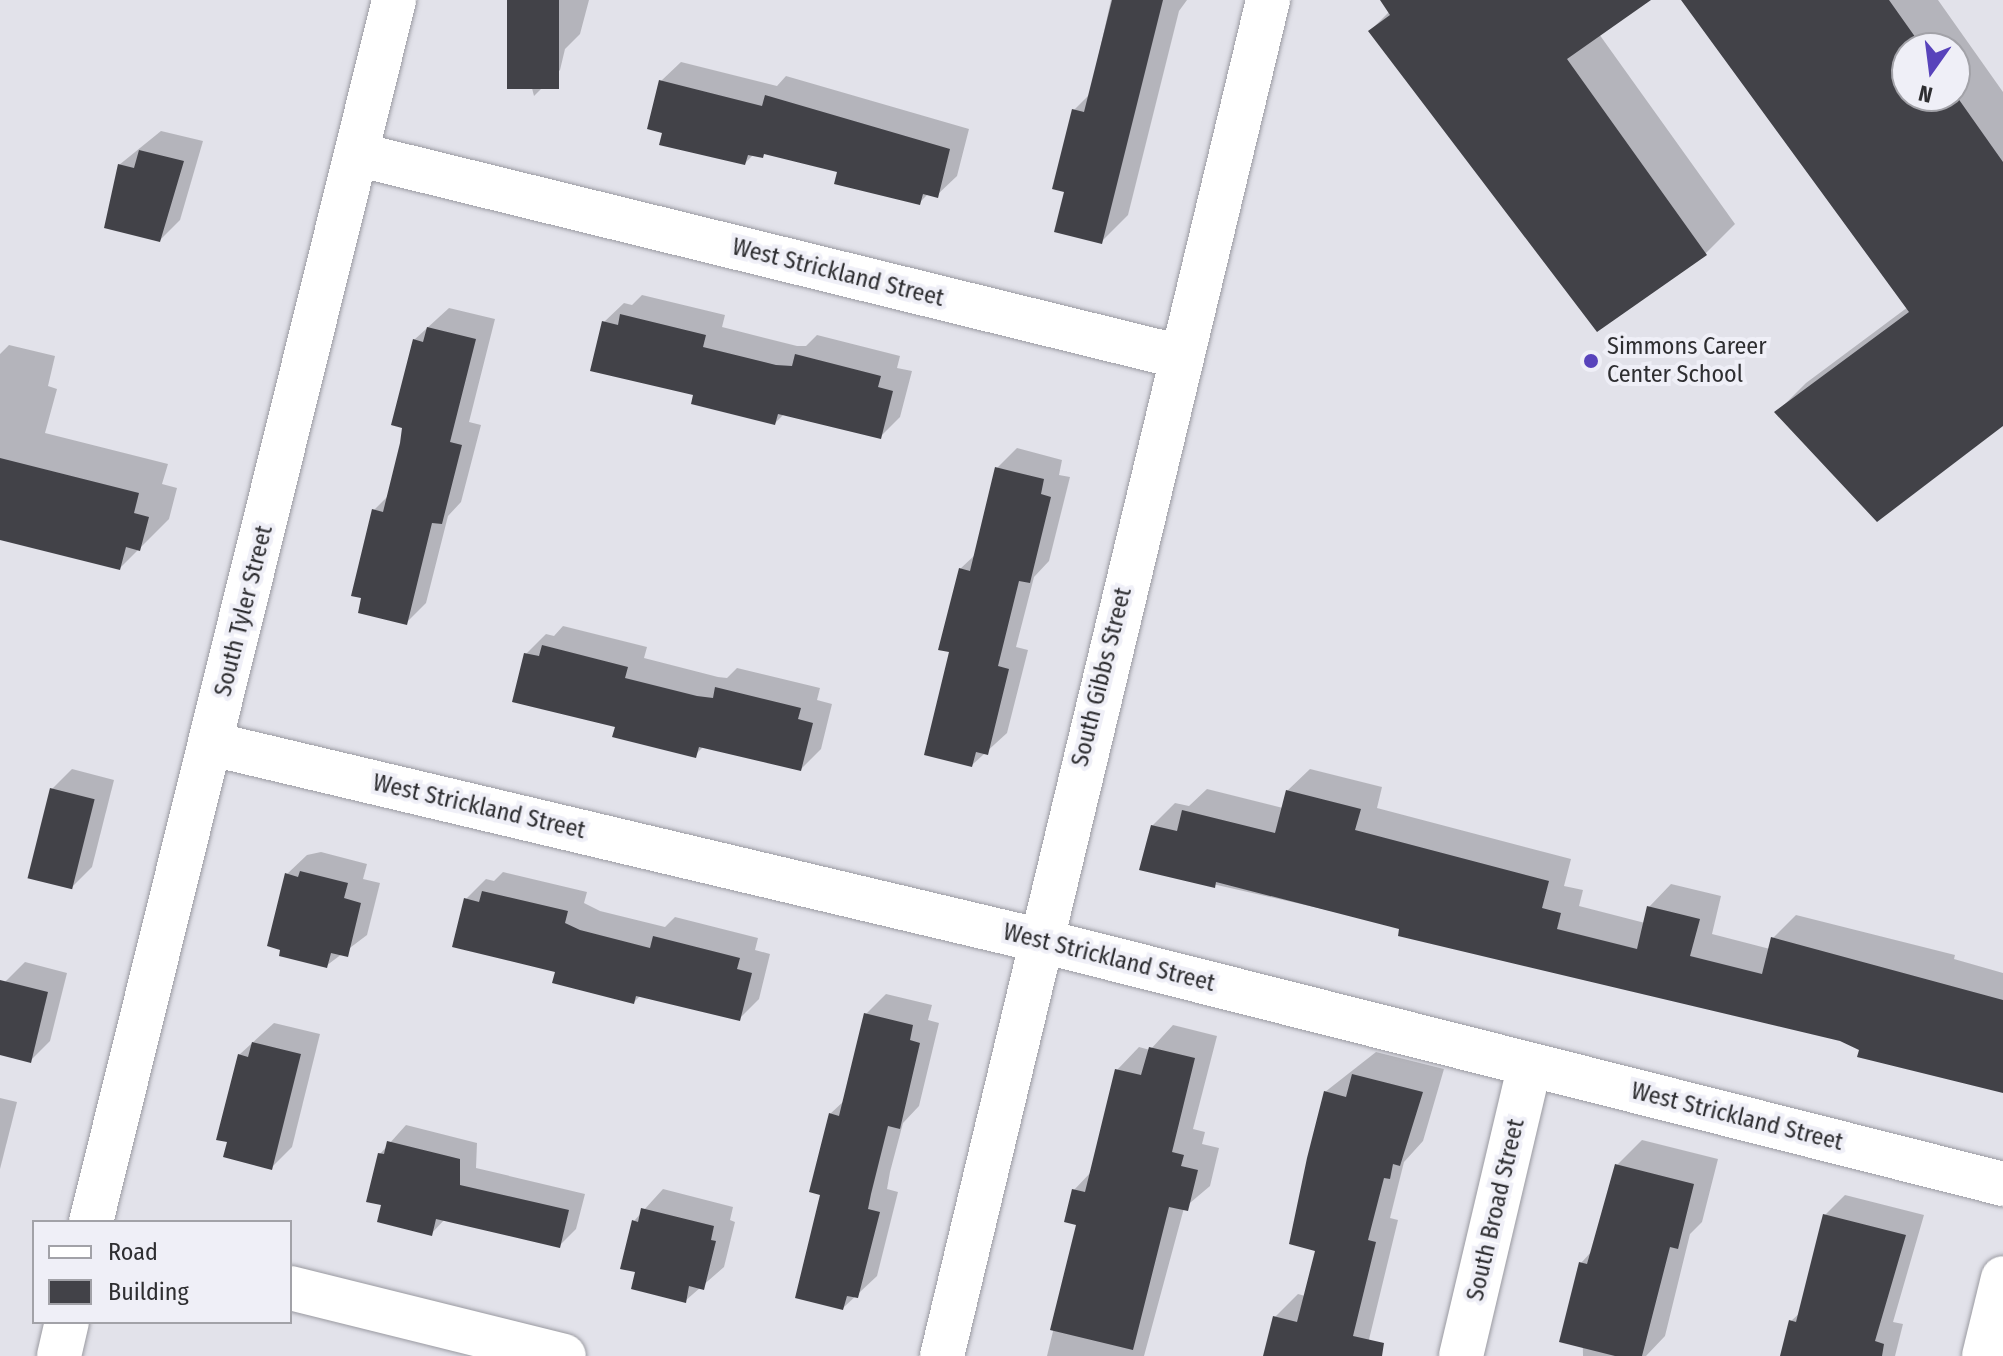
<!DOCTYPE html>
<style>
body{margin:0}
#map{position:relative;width:2003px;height:1356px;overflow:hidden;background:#e2e2ea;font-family:"Fira Sans Condensed",sans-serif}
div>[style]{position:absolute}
.shadow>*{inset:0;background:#0003}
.building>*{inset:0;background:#424248;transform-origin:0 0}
.roads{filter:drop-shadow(0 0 2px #9a9aa1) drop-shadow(0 0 2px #9a9aa1)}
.minor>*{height:44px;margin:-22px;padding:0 22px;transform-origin:22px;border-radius:22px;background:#fff}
.dots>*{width:22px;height:22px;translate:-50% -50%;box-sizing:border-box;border:4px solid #efeff7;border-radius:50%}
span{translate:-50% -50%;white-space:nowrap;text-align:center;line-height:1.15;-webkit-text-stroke:8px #efeff7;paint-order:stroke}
.street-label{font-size:24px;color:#2e2e31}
.poi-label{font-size:24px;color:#2e2e31}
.left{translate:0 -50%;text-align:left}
.legend{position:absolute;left:32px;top:1220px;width:260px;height:104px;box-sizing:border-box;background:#efeff7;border:2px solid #a2a2a8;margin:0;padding:10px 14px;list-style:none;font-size:24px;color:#2e2e31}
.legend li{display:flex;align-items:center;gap:16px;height:40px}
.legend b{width:40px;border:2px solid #a2a2a8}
.north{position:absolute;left:1891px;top:32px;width:80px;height:80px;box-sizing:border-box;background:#efeff7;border:2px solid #a2a2a8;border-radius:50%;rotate:194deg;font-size:22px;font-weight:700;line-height:32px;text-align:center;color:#2e2e31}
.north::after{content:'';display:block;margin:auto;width:28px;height:36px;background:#5843bb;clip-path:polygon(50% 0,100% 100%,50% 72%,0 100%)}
</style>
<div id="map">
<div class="shadow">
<i style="clip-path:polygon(509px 0,589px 0,580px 34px,565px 49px,560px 70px,534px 96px)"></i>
<i style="clip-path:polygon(1111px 0,1187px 0,1179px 11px,1128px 215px,1102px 241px,1066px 191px,1074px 110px,1090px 94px)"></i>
<i style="clip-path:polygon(1383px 0,1647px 0,1599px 34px,1735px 224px,1706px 253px,1598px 330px,1370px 31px,1390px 11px)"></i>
<i style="clip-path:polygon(evenodd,1739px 0,1938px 0,2003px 92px,2003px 423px,1777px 412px,1806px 383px,1908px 307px,1739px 0,1907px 48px,1955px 48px,1955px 96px,1907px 96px,1907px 48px)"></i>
<i style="clip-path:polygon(681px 62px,777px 86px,786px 76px,969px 129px,957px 176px,937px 195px,929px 193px,920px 202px,840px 171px,766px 153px,754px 154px,745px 163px,665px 132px,661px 81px)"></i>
<i style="clip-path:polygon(161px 131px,203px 141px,180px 220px,160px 240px,119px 165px)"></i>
<i style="clip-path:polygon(642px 295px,725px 315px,722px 327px,797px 346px,806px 346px,817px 335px,900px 356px,897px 368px,912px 371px,900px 417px,880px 437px,785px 413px,775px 423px,695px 394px,604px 322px,624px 303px,632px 305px)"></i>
<i style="clip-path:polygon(449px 308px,495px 319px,469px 422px,481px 425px,461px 502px,448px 516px,426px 603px,406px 623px,374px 510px,389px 495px,402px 443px,414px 340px)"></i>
<i style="clip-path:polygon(9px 345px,55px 356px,48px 386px,57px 389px,45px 433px,168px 464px,162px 484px,177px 488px,169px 519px,120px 568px,0 538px,0 354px)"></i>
<i style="clip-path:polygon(1017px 448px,1062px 460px,1059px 475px,1070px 477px,1049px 561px,1034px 577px,1016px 647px,1028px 650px,1007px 733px,972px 765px,952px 651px,960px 569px,976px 554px,997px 468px)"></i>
<i style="clip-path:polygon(563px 626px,647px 647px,644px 658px,718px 677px,727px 678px,737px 668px,820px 688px,817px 700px,832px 704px,821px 749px,801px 769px,704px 746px,695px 755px,617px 726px,526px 654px,546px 634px,554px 636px)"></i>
<i style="clip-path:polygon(72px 769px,114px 780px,92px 867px,72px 887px,52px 789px)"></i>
<i style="clip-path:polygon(1310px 769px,1382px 787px,1377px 808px,1571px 859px,1564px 886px,1583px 890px,1579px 906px,1645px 923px,1649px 907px,1671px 884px,1721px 896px,1712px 934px,1770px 949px,1773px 938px,1796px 915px,1955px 955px,1954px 959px,2003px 973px,2003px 1091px,1840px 1039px,1402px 927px,1142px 868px,1152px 826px,1175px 803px,1189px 806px,1207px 789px,1283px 808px,1287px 791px)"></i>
<i style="clip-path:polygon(321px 852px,367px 864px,363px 879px,380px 883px,367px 935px,326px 966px,287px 874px,307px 855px)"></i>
<i style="clip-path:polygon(503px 872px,587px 892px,584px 903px,600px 911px,665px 927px,675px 917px,758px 938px,755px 950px,770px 954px,759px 999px,739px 1019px,641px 995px,634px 1002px,558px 970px,466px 899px,486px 879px,494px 881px)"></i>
<i style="clip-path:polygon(25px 962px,67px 973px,50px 1041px,30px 1061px,0 1053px,5px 982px)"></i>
<i style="clip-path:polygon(886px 994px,932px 1005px,928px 1020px,939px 1023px,919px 1106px,903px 1123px,890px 1172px,887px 1189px,898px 1192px,877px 1276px,843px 1308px,823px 1193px,830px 1114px,845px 1100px,866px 1014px)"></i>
<i style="clip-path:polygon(274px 1023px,320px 1034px,292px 1147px,272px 1167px,239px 1055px)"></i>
<i style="clip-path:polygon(1173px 1025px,1217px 1036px,1193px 1129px,1205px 1132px,1202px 1144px,1219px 1148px,1210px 1186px,1184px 1208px,1144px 1356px,1047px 1356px,1079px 1224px,1074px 1190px,1092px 1171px,1117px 1070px,1139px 1047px,1150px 1050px)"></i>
<i style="clip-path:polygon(1376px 1052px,1444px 1069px,1423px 1141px,1404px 1162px,1390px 1218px,1398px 1220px,1365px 1356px,1265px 1356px,1275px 1317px,1298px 1294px,1305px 1296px,1317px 1249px,1325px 1092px)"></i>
<i style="clip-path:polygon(0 1098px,17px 1102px,0 1169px)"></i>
<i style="clip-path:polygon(406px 1125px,477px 1143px,476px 1168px,585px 1194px,576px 1229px,559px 1246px,445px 1219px,431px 1234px,384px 1204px,380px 1154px)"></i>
<i style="clip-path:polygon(1642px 1140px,1718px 1159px,1702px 1222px,1690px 1234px,1665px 1336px,1646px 1356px,1583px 1356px,1581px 1263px,1592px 1251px,1617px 1165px)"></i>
<i style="clip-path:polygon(663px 1189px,733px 1207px,730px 1220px,735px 1222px,724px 1267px,685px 1301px,638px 1271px,634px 1221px)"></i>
<i style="clip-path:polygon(1845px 1195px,1924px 1215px,1893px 1322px,1903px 1324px,1895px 1356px,1782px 1356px,1791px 1321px,1801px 1312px,1825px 1215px)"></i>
</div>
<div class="building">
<i style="left:507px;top:0;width:52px;height:89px"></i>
<i style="clip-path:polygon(1112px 0,1163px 0,1102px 244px,1054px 232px,1064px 192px,1052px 189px,1072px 109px,1084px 112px)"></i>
<i style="clip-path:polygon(1380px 0,1651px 0,1567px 59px,1707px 255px,1597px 332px,1368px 31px,1390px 15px)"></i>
<i style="clip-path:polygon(1681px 0,1889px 0,1923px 48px,1907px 48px,1907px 96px,1955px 94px,2003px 162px,2003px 426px,1877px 522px,1774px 412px,1909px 312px)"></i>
<i style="clip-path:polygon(659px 80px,762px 106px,765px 95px,950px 149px,938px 198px,923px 194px,920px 205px,834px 184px,837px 172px,764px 154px,763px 158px,748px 155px,745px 165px,659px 145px,662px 133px,647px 129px)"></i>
<i style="clip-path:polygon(139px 150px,184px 161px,160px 242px,104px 228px,118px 164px,134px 168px)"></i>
<i style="clip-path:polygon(620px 314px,706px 335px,703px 347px,776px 365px,792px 366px,795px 354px,881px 376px,878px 387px,893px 391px,881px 439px,778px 414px,775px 425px,691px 404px,693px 395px,590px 371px,602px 321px,618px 325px)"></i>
<i style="clip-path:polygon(427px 327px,476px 339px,450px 442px,462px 445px,442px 524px,432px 523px,407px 625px,358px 613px,361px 598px,351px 596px,372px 509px,383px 512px,400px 443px,402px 428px,391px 425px,413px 339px,423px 342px)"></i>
<i style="clip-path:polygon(0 458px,139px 493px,134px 513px,149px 517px,140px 551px,126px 547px,120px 570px,0 540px)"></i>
<i style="clip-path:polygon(995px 467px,1044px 479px,1041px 494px,1051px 497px,1030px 583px,1019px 581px,998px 666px,1009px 669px,988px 755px,976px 752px,972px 767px,924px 755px,949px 652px,938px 650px,959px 568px,970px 571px)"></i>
<i style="clip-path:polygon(542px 645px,628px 667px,625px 678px,697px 696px,713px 698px,715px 687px,801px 708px,798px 719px,813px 723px,801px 771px,699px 747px,696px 758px,612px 737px,615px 727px,512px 702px,524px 653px,539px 656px)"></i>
<i style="left:50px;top:788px;width:46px;height:93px;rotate:14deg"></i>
<i style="clip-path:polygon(1286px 790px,1361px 809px,1355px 830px,1549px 881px,1542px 908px,1561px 913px,1557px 929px,1637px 949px,1647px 906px,1700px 919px,1690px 956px,1762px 974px,1771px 937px,2003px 1000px,2003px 1093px,1857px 1057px,1859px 1050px,1840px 1041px,1398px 936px,1399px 929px,1216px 882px,1215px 888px,1139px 870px,1151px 825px,1177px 831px,1182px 810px,1275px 833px)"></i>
<i style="clip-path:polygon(300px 871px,348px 883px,344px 898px,361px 903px,348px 957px,331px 953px,327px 968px,279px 956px,280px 950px,267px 946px,285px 873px,298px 877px)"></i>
<i style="clip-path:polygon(482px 891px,568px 911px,565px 923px,580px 930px,650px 948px,653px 936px,740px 958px,737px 969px,752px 973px,740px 1021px,636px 996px,634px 1004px,552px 983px,555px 972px,452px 947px,464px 898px,479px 902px)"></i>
<i style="clip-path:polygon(0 980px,48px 992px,31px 1063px,0 1055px)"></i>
<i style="clip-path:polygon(864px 1013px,913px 1025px,910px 1040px,920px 1043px,900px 1129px,888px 1126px,871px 1194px,868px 1209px,880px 1212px,858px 1298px,847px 1296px,843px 1310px,795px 1298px,820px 1195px,809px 1192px,829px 1113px,839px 1116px)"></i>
<i style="clip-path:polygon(252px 1042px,301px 1054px,272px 1170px,223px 1157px,227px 1142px,216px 1140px,238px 1054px,248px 1057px)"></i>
<i style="clip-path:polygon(1149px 1047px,1195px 1058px,1172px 1152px,1184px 1155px,1181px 1166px,1198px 1170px,1188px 1211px,1169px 1207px,1133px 1350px,1050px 1330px,1076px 1225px,1064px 1222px,1072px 1189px,1085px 1192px,1115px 1069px,1141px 1075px)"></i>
<i style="clip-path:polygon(1352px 1074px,1423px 1092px,1400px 1166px,1393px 1164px,1390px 1179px,1384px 1178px,1368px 1240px,1376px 1242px,1353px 1336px,1384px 1343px,1382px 1356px,1263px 1356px,1273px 1316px,1297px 1322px,1315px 1251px,1289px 1244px,1307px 1158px,1324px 1091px,1346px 1097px)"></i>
<i style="clip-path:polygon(387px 1141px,460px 1159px,460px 1185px,569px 1210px,560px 1248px,436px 1219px,432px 1236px,377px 1222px,381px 1205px,366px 1202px,378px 1153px,384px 1154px)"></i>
<i style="clip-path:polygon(1615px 1164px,1694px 1184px,1678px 1249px,1670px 1247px,1642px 1356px,1615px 1356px,1559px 1342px,1579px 1262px,1587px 1264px)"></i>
<i style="clip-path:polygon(641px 1208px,714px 1226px,711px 1240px,716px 1241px,704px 1290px,689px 1286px,686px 1303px,631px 1289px,635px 1272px,620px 1269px,632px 1220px,638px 1222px)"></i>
<i style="clip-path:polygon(1823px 1214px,1906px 1235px,1875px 1341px,1884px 1344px,1882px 1356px,1780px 1356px,1789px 1320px,1796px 1322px)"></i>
</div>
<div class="roads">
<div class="minor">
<i style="left:356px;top:154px;width:850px;rotate:13.82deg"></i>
<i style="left:212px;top:744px;width:849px;rotate:13.35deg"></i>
<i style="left:1038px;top:940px;width:995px;rotate:14.19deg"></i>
<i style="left:91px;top:1222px;width:1259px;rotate:-76.07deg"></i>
<i style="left:290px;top:1288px;width:282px;rotate:13.9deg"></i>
<i style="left:59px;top:1356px;width:35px;rotate:-77deg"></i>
<i style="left:942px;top:1356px;width:1395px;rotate:-76.48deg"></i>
<i style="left:1461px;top:1356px;width:299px;rotate:-76.7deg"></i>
<i style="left:1984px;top:1356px;width:80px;rotate:-76.3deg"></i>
</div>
</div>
<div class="dots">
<i style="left:1591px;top:361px;background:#5843bb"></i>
</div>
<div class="street-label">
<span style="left:838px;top:273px;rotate:14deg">West Strickland Street</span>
<span style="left:244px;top:611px;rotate:-76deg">South Tyler Street</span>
<span style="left:1102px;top:677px;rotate:-76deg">South Gibbs Street</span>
<span style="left:479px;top:807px;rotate:13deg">West Strickland Street</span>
<span style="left:1109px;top:958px;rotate:14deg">West Strickland Street</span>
<span style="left:1737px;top:1117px;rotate:14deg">West Strickland Street</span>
<span style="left:1496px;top:1210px;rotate:-77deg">South Broad Street</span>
</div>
<div class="poi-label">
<span class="left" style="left:1607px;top:361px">Simmons Career<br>Center School</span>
</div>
<ul class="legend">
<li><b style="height:10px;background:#fff"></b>Road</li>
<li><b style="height:22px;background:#424248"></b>Building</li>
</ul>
<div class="north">N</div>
</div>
